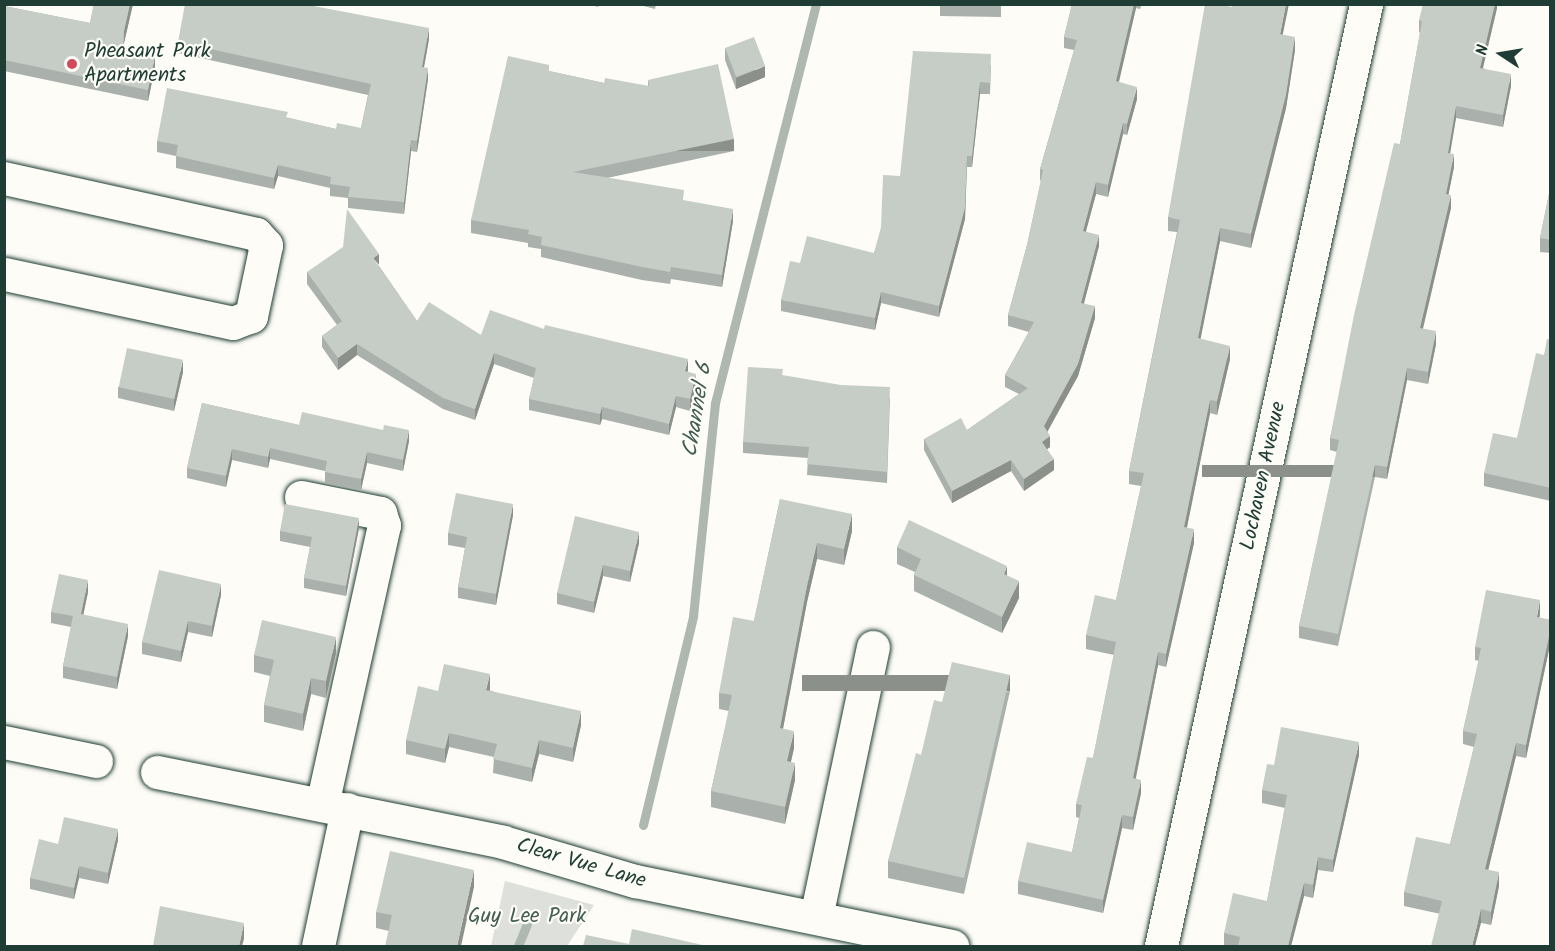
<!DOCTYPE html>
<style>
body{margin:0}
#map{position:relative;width:1555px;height:951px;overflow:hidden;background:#fdfcf7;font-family:Kalam,sans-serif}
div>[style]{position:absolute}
.green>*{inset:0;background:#dde0db}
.stream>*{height:9px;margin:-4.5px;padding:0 4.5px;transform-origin:4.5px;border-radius:4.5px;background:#aeb8b1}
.roads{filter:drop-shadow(0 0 2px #1f3d34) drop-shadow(0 0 2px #1f3d34)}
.minor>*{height:33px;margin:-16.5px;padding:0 16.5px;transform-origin:16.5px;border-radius:16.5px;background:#fdfcf7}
.wall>*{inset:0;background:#aab0ab}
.shaded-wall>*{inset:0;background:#8b908b;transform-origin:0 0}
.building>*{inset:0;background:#c6cdc7;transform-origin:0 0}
.dots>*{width:16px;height:16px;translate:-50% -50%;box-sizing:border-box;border:3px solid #fdfcf7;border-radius:50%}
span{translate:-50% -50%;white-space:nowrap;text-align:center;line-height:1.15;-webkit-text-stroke:4.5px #fdfcf7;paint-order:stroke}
.poi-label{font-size:21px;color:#1f3d34}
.left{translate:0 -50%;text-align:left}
.street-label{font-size:21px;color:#1f3d34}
.park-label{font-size:21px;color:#455e55}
.water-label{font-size:22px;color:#435c53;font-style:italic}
.frame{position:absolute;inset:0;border:6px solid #1f3d34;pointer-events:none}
.north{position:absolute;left:1471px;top:24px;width:60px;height:60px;-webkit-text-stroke:4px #fdfcf7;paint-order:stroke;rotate:282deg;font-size:16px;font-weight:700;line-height:24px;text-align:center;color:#1f3d34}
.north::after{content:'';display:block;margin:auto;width:21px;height:27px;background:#1f3d34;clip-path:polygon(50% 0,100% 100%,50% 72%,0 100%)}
</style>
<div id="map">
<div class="green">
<i style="clip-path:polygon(505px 881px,594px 905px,567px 946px,491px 946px)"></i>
</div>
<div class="stream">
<i style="left:643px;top:825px;width:215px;rotate:-76.5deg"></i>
<i style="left:693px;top:616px;width:214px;rotate:-84.1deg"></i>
<i style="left:715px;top:403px;width:412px;rotate:-75.8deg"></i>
<i style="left:518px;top:946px;width:24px;rotate:-68deg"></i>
</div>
<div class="roads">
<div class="minor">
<i style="left:4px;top:178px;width:258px;rotate:12.5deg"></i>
<i style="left:256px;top:234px;width:15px;rotate:48deg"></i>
<i style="left:266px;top:245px;width:73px;rotate:101.9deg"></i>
<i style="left:251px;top:316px;width:19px;rotate:159deg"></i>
<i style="left:233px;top:323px;width:234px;rotate:-167.9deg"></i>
<i style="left:301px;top:497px;width:81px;rotate:11.4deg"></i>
<i style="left:380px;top:513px;width:13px;rotate:72deg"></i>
<i style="left:384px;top:525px;width:286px;rotate:102.5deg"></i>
<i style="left:4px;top:742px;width:94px;rotate:11.7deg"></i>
<i style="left:157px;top:772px;width:353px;rotate:11.4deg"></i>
<i style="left:503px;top:842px;width:138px;rotate:16.5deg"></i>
<i style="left:635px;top:881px;width:324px;rotate:11.6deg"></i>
<i style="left:816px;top:917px;width:276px;rotate:-78.1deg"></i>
<i style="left:318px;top:946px;width:140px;rotate:-78deg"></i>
<i style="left:1161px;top:946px;width:964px;rotate:-77.72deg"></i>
</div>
</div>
<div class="wall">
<i style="clip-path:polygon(94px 4px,133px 4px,124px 43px,124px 50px,155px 67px,148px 101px,4px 71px,4px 6px,90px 23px)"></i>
<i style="clip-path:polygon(587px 4px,599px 4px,598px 7px)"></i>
<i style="clip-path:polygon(636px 4px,656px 4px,655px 9px)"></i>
<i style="clip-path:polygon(933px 4px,1001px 4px,1001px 17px,940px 16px,940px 5px)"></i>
<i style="clip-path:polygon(1072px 4px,1142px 4px,1140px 9px,1136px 8px,1119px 82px,1137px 99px,1127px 135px,1123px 134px,1108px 197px,1096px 194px,1086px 231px,1099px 246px,1084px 303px,1095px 318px,1078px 376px,1047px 431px,1050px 447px,1047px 449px,1054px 470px,1024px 491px,1011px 471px,952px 503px,924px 450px,924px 439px,967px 430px,1019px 394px,1005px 387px,1005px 375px,1029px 332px,1008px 326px,1008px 315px,1027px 245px,1041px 181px,1040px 180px,1040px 169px,1074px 50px,1064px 48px,1064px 37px)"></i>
<i style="clip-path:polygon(1497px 4px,1497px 8px,1483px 68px,1511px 86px,1503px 127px,1456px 118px,1450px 154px,1454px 167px,1448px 195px,1451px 208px,1423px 329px,1436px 344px,1428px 384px,1407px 380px,1387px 479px,1375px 477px,1338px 646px,1299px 638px,1299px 626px,1337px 452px,1330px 450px,1330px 438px,1400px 144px,1420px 33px,1419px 32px,1419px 20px)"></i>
<i style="clip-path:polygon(1283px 35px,1295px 50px,1286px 108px,1251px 248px,1220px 241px,1200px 339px,1230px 359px,1217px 415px,1210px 413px,1187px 528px,1194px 543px,1166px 667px,1158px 665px,1136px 778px,1141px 793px,1133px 830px,1122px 828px,1103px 913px,1018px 894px,1018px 881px,1072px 852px,1079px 818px,1076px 817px,1076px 804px,1093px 758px,1114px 655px,1086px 649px,1086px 635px,1116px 600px,1141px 486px,1129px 484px,1129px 471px,1177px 232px,1168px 231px,1168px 217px)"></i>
<i style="clip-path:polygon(429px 39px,424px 67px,428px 79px,417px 152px,411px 151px,404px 214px,348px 208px,348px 198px,330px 196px,330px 188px,278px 176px,274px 189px,176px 168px,176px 156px,157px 152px,157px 141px,288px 118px,336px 129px,361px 128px,368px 95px,178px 53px,178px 42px)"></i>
<i style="clip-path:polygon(725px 48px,765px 77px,736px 89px,725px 60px)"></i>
<i style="clip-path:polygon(991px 65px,990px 94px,980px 94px,972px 167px,967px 167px,965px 219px,939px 317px,881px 303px,875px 330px,781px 311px,781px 300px,800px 263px,874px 253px,900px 176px)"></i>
<i style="clip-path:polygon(549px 71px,604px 83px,648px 86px,648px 80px,734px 151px,607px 178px,684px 201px,733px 221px,722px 287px,671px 279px,670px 284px,642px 280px,541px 257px,541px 249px,528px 247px,528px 243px,471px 233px,471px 220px)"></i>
<i style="clip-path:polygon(1551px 184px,1551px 253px,1540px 252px,1540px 238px)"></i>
<i style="clip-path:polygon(379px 266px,417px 321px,481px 335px,544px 329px,688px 370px,688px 372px,696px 385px,690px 411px,676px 407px,669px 435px,602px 419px,600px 425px,529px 410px,529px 399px,534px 378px,494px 364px,475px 420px,443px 409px,357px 355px,338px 370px,322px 347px,322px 336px,337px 325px,307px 284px,307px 272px)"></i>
<i style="clip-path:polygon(1551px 340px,1551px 501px,1484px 486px,1484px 473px,1517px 438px,1544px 355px)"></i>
<i style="clip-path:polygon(183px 372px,174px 411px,118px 398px,118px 387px)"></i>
<i style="clip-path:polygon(783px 376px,890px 398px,887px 483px,807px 475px,808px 458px,743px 453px,743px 442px)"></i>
<i style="clip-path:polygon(202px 403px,299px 425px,409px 441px,403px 471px,367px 463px,361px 490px,325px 483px,325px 471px,270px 459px,268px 468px,232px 460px,226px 487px,187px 478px,187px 468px)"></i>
<i style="clip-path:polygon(780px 499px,852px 531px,844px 565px,817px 559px,807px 602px,783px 729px,794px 748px,791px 762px,795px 780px,785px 824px,711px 807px,711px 791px,729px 711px,719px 709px,719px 693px,754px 621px)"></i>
<i style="clip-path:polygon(513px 515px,496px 605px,458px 598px,458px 587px,465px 548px,448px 545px,448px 533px)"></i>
<i style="clip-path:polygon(359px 528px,346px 596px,304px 588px,304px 578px,310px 547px,280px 541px,280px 531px)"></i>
<i style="clip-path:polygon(639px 543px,630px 582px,603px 576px,594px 613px,557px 604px,557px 593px)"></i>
<i style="clip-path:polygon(897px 547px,1007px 576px,1019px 598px,1002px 633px,914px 591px,914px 575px,915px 572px,897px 564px)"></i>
<i style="clip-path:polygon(88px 592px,83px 615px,128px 636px,117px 689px,63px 678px,63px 666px,71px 627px,51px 623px,51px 612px)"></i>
<i style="clip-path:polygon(221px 595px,212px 637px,188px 632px,181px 662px,142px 654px,142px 642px)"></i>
<i style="clip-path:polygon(1540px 614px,1539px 618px,1551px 620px,1551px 640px,1526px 758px,1516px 756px,1488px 870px,1499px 886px,1491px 925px,1404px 906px,1404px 892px,1450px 844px,1474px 747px,1463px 744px,1463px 731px,1479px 661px,1475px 660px,1475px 647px)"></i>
<i style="clip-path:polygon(336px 653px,326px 698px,311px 694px,303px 731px,264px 722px,264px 705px,270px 676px,254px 672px,254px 655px)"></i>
<i style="clip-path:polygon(490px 689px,489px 690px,581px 725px,573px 762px,539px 754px,532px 782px,493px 773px,494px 757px,449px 747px,445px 763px,406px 754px,406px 740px,438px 691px)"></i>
<i style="clip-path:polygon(1010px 691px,964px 894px,888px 878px,888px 861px,921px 755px,942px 702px)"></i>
<i style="clip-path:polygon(1359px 755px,1333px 872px,1318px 870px,1313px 898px,1304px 896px,1291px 946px,1224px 946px,1224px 933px,1267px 901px,1285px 808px,1262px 803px,1262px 790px,1274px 765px)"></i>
<i style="clip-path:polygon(118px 840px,108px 884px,79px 878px,74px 899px,30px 889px,30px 878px,58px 844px)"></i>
<i style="clip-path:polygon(474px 887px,389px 931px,376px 928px,376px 912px)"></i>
</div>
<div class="shaded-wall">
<i style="clip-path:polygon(130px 4px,133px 4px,124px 43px,123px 61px,124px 31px)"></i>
<i style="clip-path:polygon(1134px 4px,1136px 4px,1136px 8px,1116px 93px,1116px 81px)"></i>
<i style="clip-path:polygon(1286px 4px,1289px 4px,1280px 48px,1280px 34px)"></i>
<i style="clip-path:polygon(1495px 4px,1497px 4px,1497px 8px,1480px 80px,1480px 68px)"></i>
<i style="clip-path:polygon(429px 28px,429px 39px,422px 78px,422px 67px)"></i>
<i style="clip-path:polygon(1295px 37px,1295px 50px,1286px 108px,1251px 248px,1251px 234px)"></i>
<i style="clip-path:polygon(155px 56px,155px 67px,148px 101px,148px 90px)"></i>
<i style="clip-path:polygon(765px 66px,765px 77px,736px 89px,736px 78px)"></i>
<i style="clip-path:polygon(428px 68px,428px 79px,417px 152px,417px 141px)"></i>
<i style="clip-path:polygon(1511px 74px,1511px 86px,1503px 127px,1503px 115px)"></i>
<i style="clip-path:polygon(980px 82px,980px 94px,972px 167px,972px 156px)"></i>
<i style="clip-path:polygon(1137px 87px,1137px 99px,1127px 135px,1127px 124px)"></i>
<i style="clip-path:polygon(1456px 106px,1456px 118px,1448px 165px,1448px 153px)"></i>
<i style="clip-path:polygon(1123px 123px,1123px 134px,1108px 197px,1108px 185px)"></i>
<i style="left:734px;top:139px;width:12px;height:164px;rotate:90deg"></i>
<i style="clip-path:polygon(411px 140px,411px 151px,404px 214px,404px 202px)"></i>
<i style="clip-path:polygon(1454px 154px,1454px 167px,1446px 207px,1446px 194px)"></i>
<i style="clip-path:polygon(967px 156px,965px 219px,939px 317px,939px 306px)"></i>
<i style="clip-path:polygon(278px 165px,278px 176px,274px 189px,274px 178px)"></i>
<i style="clip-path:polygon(1096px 182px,1096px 194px,1083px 242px,1083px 231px)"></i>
<i style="clip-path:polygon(1451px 195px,1451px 208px,1420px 340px,1420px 328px)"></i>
<i style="clip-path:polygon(733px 209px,733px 221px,722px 287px,722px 275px)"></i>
<i style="clip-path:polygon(1220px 228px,1220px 241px,1198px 352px,1198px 338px)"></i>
<i style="clip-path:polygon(1099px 235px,1099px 246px,1081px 314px,1081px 303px)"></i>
<i style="clip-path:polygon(379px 254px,379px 265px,373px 258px)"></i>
<i style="clip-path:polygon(881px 292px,881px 303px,875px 330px,875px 318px)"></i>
<i style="clip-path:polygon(1095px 306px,1095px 318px,1078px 376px,1044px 438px,1044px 426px)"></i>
<i style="clip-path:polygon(1436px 331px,1436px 344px,1428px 384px,1428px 372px)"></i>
<i style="clip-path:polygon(357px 344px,357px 355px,338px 370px,338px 358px)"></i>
<i style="clip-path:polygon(1230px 346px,1230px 359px,1217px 415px,1217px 401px)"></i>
<i style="clip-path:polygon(494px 353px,494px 364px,475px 420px,475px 409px)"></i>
<i style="clip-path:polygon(688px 359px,688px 370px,685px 383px,685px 371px)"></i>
<i style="clip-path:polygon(183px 360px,183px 372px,174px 411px,174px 399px)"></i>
<i style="clip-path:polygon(1407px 368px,1407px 380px,1387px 479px,1387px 467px)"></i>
<i style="clip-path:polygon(696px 374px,696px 385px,690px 411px,690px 399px)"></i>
<i style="clip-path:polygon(676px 396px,676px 407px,669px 435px,669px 424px)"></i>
<i style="clip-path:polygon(1210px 400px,1210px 413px,1184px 541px,1184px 527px)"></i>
<i style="clip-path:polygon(602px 407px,602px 419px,600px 425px,600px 414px)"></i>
<i style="clip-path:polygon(409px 430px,409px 441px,403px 471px,403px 460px)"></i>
<i style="clip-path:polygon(1050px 436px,1050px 447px,1042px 453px,1042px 442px)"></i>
<i style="clip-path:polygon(270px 448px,270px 459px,268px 468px,268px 457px)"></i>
<i style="clip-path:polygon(232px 449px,232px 460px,226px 487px,226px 476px)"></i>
<i style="clip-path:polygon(367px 452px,367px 463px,361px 490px,361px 479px)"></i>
<i style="clip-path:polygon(1054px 459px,1054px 470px,1024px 491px,1024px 479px)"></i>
<i style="clip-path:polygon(1011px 460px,1011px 471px,952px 503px,952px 491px)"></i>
<i style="left:1375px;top:465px;width:12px;height:173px;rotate:90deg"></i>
<i style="clip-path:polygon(513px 504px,513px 515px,496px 605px,496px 594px)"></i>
<i style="clip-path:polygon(852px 514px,852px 531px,844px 565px,844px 549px)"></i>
<i style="clip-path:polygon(359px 518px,359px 528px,346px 596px,346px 586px)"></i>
<i style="clip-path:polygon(1194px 529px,1194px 543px,1166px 667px,1166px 654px)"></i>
<i style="clip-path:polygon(639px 532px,639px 543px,630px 582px,630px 571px)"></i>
<i style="clip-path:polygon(817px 543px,817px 559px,807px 602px,780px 744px,780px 728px,807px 586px)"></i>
<i style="clip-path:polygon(603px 565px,603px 576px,594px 613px,594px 602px)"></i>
<i style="clip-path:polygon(1007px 566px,1007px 583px,1004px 574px)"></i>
<i style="clip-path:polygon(88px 580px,88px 592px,81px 626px,81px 614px)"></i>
<i style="clip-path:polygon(1019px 581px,1019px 598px,1002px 633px,1002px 617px)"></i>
<i style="clip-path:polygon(221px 584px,221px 595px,212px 637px,212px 626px)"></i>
<i style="clip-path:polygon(1540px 600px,1540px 614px,1537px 631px,1537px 617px)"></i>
<i style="clip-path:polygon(188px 621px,188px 632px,181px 662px,181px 651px)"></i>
<i style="clip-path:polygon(128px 624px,128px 636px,117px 689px,117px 677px)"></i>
<i style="clip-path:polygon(1551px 627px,1551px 640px,1526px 758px,1526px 745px)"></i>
<i style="clip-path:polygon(336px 637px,336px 653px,326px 698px,326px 681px)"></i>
<i style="clip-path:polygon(1158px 652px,1158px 665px,1133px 791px,1133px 778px)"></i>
<i style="clip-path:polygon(490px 674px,490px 689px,486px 704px,486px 690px)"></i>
<i style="left:1010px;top:675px;width:16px;height:208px;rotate:90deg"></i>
<i style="clip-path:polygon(311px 678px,311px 694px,303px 731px,303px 714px)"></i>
<i style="clip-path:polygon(581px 711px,581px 725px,573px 762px,573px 748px)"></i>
<i style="clip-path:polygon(794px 731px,794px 748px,787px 778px,787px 761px)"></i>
<i style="clip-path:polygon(449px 733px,449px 747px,445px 763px,445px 749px)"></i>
<i style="clip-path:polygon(539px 740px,539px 754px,532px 782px,532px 768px)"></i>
<i style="clip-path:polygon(1359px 742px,1359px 755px,1333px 872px,1333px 860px)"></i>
<i style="clip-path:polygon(1516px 743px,1516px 756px,1485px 883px,1485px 869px)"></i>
<i style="clip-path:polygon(795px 763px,795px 780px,785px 824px,785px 807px)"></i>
<i style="clip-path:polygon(1141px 780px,1141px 793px,1133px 830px,1133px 817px)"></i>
<i style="clip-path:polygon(1122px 815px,1122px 828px,1103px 913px,1103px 900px)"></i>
<i style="clip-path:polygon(118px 829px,118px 840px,108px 884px,108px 873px)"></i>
<i style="clip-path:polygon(1318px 857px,1318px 870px,1313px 898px,1313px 885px)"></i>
<i style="clip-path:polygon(79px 866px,79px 878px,74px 899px,74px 888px)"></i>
<i style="clip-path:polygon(474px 870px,474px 887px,461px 946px,457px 946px)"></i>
<i style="clip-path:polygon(1499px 872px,1499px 886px,1491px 925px,1491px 912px)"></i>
<i style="clip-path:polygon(1304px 883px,1304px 896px,1291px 946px,1288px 946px)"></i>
<i style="clip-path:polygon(1481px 909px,1481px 923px,1475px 946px,1472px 946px)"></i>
<i style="clip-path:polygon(244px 923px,244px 939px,242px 946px,239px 946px)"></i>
</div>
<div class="building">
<i style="clip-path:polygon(94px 4px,130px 4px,124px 31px,123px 50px,155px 56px,148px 90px,4px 60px,4px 6px,90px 23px)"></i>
<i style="clip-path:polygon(185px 4px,303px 4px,429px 28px,422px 67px,428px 68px,417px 141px,411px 140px,404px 202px,348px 197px,350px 187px,330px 184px,331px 177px,278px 165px,274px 178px,176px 156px,178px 145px,157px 141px,167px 88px,288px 112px,286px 117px,336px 129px,337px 123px,361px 128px,371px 84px,178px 42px)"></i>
<i style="left:940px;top:4px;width:61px;height:1px"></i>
<i style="clip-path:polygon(1072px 4px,1134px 4px,1116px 81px,1137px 87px,1127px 124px,1123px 123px,1108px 185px,1096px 182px,1083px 231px,1099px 235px,1081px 303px,1095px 306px,1078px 364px,1044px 426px,1050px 436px,1042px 442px,1054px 459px,1024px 479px,1011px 460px,952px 491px,924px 439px,961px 418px,967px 430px,1028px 388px,1005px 375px,1034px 322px,1008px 315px,1027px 245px,1043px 170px,1040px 169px,1077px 40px,1064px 37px)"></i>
<i style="clip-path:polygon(1205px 4px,1220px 4px,1232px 7px,1232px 4px,1286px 4px,1280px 34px,1295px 37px,1286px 95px,1251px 234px,1220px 228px,1198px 338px,1230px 346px,1217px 401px,1210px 400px,1184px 527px,1194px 529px,1166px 654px,1158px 652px,1133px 778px,1141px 780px,1133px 817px,1122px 815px,1103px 900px,1018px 881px,1027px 842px,1072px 852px,1082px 805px,1076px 804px,1087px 757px,1093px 758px,1116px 642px,1086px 635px,1095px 595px,1116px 600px,1144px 473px,1129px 471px,1180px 220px,1168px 217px)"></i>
<i style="clip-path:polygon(1423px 4px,1495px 4px,1480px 68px,1511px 74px,1503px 115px,1456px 106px,1448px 153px,1454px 154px,1446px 194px,1451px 195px,1420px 328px,1436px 331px,1428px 372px,1407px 368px,1387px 467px,1375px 465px,1338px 634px,1299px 626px,1339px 440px,1330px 438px,1354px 315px,1394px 143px,1400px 144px,1422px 21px,1419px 20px)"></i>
<i style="left:754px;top:37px;width:31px;height:31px;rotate:69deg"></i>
<i style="clip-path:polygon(913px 51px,991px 54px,990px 83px,980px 82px,972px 156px,967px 156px,965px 208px,939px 306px,881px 292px,875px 318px,781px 300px,790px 261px,800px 263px,807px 236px,874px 253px,881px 227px,883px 175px,900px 176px)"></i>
<i style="clip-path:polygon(508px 56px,549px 65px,549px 71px,604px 83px,605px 78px,649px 86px,648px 80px,718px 64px,734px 139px,573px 172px,684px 190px,683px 200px,733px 209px,722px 275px,671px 267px,670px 272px,642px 267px,541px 245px,542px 237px,528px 234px,529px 230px,471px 220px)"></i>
<i style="clip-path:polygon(1551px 184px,1551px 240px,1540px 238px)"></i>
<i style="clip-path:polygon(347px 209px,379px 254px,373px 258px,417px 321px,429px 302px,481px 335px,490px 310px,544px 329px,545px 325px,688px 359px,685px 371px,696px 374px,690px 399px,676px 396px,669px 424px,602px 407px,600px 414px,529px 399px,536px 368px,494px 353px,475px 409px,443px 398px,357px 344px,338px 358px,322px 336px,342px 321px,307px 272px,343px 247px)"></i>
<i style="clip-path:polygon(1547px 339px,1551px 340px,1551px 488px,1484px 473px,1493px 433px,1517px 438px,1536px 353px,1544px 355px)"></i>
<i style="left:127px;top:348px;width:57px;height:40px;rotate:12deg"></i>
<i style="clip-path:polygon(748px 367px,783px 369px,782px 375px,841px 385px,890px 387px,887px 472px,807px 464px,809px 447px,743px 442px)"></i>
<i style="clip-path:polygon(202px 403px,299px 425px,302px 412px,383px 430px,384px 425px,409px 430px,403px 460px,367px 452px,361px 479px,325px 472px,327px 461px,270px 448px,268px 457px,232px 449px,226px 476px,187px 468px)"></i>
<i style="clip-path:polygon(456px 493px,513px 504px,496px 594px,458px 587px,467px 537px,448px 533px)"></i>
<i style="clip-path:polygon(780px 499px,852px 514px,844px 549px,817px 543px,807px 586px,780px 728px,794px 731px,787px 761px,795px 763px,785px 807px,711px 791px,732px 695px,719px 693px,733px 617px,754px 621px)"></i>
<i style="clip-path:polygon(285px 504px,359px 518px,346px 586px,304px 578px,312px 537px,280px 531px)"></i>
<i style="clip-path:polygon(575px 516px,639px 532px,630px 571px,603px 565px,594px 602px,557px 593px)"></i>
<i style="clip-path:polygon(909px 520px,1007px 566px,1004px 574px,1019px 581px,1002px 617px,914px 575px,921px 559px,897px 547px)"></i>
<i style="clip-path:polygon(159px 570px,221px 584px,212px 626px,188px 621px,181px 651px,142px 642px)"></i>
<i style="clip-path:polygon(59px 574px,88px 580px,81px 614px,128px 624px,117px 677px,63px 666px,73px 616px,51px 612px)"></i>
<i style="clip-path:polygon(1486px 590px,1540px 600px,1537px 617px,1551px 620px,1551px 627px,1526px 745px,1516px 743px,1485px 869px,1499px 872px,1491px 912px,1481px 909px,1472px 946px,1431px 946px,1442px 901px,1404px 892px,1416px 837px,1450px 844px,1477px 734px,1463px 731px,1481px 648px,1475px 647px)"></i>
<i style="clip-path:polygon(262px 620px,336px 637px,326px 681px,311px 678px,303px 714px,264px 705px,274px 660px,254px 655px)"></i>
<i style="clip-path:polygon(952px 662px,1010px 675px,964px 878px,888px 861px,916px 753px,921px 755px,934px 700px,942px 702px)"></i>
<i style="clip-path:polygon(444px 664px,490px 674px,486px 690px,581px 711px,573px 748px,539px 740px,532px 768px,493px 759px,497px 744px,449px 733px,445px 749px,406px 740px,418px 686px,438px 691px)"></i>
<i style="clip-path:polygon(1281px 727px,1359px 742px,1333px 860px,1318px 857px,1313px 885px,1304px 883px,1288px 946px,1238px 946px,1240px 937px,1224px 933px,1233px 893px,1267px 901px,1287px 795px,1262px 790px,1267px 764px,1274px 765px)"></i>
<i style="clip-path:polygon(64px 817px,118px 829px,108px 873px,79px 866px,74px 888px,30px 878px,39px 839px,58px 844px)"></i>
<i style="clip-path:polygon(390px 851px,474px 870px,457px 946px,385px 946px,392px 915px,376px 912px)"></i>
<i style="clip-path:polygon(160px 906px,244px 923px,239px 946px,153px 946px)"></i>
<i style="clip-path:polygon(632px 929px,707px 946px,583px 946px,586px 935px,629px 944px)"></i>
</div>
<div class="dots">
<i style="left:72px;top:64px;background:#d1495b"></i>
</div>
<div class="poi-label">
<span class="left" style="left:84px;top:64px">Pheasant Park<br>Apartments</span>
</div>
<div class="street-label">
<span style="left:1264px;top:476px;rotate:-78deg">Lochaven Avenue</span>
<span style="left:581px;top:864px;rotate:16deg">Clear Vue Lane</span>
</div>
<div class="park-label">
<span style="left:527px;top:917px">Guy Lee Park</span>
</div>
<div class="water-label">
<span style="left:698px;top:410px;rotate:-81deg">Channel 6</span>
</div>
<div class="frame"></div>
<div class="north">N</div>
</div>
